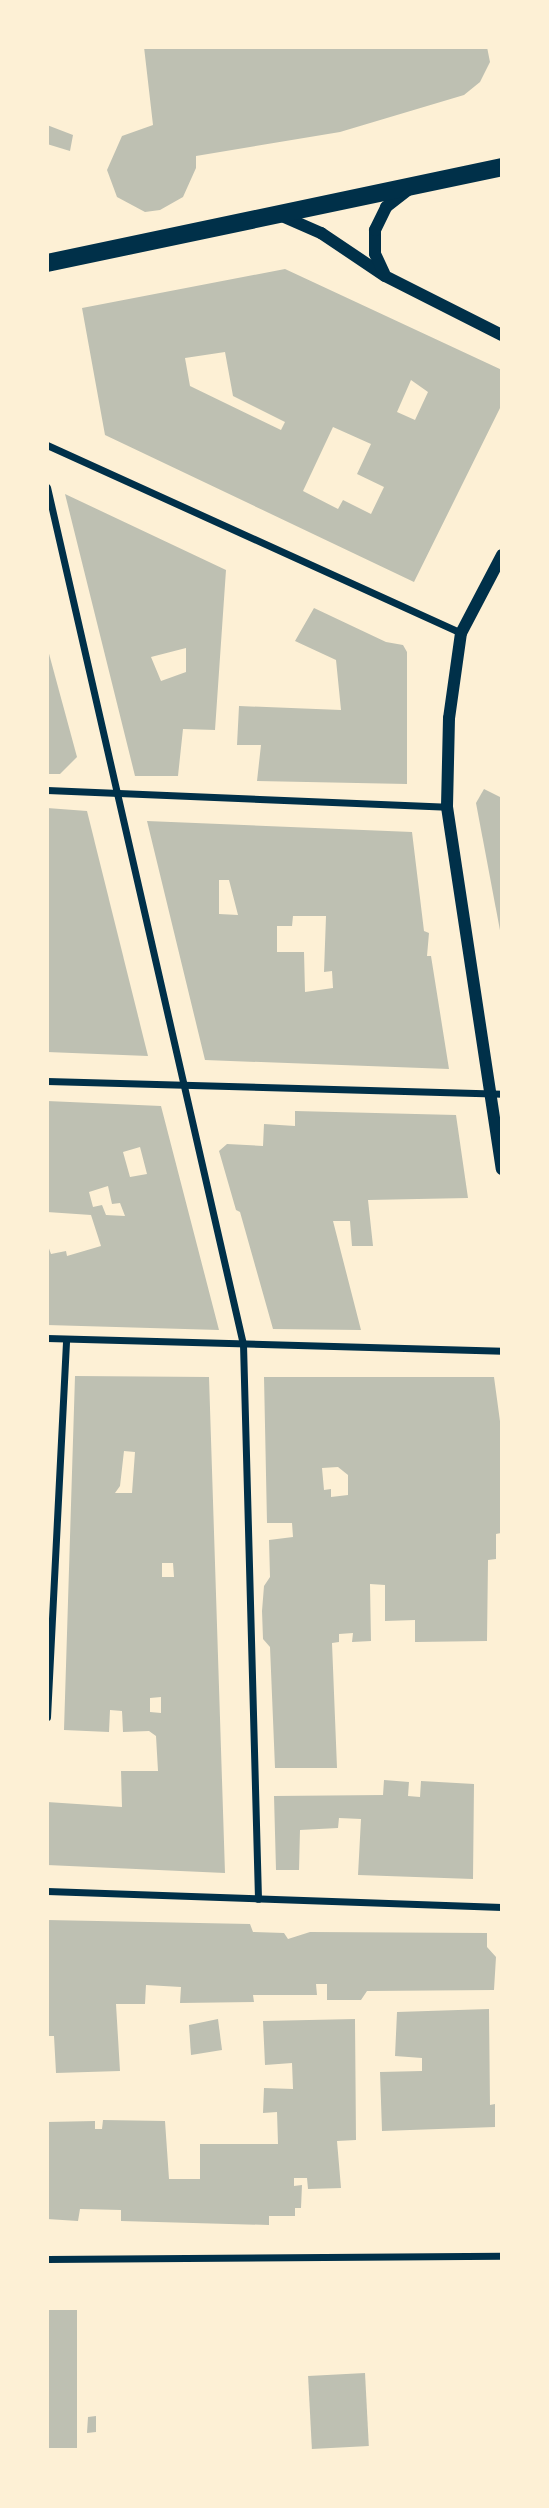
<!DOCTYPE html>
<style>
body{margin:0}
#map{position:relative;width:549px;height:2508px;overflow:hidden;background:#fdf0d5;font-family:Rubik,sans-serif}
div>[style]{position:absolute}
.building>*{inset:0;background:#bec0b2;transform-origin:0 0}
.minor>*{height:7px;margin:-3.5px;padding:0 3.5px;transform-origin:3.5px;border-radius:3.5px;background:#003049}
.tertiary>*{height:12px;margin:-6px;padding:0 6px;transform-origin:6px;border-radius:6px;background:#003049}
.primary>*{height:18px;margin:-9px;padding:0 9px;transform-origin:9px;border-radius:9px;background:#003049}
span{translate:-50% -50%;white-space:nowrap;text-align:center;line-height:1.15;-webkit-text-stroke:6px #fdf0d5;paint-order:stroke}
.frame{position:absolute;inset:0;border:49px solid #fdf0d5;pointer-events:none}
</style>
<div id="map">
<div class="building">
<i style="clip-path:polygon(144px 47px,487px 47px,490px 62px,480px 82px,464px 95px,340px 132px,196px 156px,196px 168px,183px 197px,160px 210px,145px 212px,117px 197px,107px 170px,122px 136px,153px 125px)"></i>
<i style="clip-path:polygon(47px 125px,73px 135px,70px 151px,47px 144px)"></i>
<i style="clip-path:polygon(evenodd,285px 269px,502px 370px,502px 404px,414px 582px,105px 435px,82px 308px,285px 269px,225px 352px,233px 396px,285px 422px,281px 430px,190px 386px,185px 358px,225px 352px,285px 269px,411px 380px,428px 392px,415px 420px,397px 412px,411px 380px,285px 269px,333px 427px,371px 444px,357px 474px,384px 487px,371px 514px,343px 500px,338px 509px,303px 491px,333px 427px)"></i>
<i style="clip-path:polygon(evenodd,65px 494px,226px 570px,215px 730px,183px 729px,178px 776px,135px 776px,65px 494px,186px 648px,186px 672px,161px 681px,151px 657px,186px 648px)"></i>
<i style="clip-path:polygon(314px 608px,386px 642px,403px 645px,407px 652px,407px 784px,257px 781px,261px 745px,237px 745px,239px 706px,341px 710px,336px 660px,295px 641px)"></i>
<i style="clip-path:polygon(48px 650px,77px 757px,60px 774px,47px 774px)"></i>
<i style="clip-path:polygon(484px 789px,502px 798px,502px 941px,476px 803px)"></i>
<i style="clip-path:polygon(47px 808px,87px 811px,148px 1056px,47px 1052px)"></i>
<i style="clip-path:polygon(evenodd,147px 821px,412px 832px,424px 931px,429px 933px,427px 956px,431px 956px,449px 1069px,205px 1060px,147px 821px,219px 880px,229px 880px,238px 915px,219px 914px,219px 880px,147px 821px,293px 916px,326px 916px,324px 972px,332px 971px,333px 988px,305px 992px,304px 952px,277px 952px,277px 926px,292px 926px,293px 916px)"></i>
<i style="clip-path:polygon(evenodd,47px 1101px,161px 1106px,219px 1330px,47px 1325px,47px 1243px,51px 1254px,66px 1251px,67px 1256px,101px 1246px,91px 1215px,47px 1212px,47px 1101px,140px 1147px,147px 1174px,130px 1177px,123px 1152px,140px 1147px,47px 1101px,108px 1186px,112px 1204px,120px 1203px,125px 1216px,106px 1215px,102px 1205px,93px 1207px,89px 1192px,108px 1186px)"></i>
<i style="clip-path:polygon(295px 1111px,456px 1115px,468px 1198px,368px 1200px,373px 1246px,352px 1246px,350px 1221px,333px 1221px,361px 1330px,273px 1329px,240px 1212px,236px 1210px,219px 1151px,227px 1144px,263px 1146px,264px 1124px,295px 1126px)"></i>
<i style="clip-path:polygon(evenodd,75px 1376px,209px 1377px,225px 1873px,47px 1865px,47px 1802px,122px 1807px,121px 1771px,158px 1771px,156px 1736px,149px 1731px,123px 1732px,122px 1711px,110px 1710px,109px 1732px,64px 1730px,75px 1376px,124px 1451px,135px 1452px,132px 1493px,115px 1493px,120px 1486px,124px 1451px,75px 1376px,162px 1563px,173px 1563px,174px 1577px,162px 1577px,162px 1563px,75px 1376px,161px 1697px,161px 1713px,150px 1712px,150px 1698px,161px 1697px)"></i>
<i style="clip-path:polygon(evenodd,264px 1377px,494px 1377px,502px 1436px,501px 1533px,496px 1534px,496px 1559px,488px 1560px,487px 1641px,415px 1642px,415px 1620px,385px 1621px,385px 1585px,370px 1584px,371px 1641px,352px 1642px,353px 1633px,339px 1634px,339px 1642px,332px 1643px,337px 1768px,275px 1768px,270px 1647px,263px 1639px,262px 1611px,264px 1586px,270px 1577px,269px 1540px,293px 1537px,292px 1523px,267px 1523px,264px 1377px,338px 1467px,348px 1475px,348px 1495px,331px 1497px,331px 1489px,324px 1490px,322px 1468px,338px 1467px)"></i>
<i style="clip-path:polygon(384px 1780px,409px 1782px,408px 1796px,420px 1797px,421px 1781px,474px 1784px,473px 1879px,358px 1875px,361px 1819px,339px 1818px,338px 1828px,300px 1830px,299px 1870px,276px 1870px,274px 1796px,383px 1795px)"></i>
<i style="clip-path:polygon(47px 1920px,250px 1924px,253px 1932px,284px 1933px,288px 1939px,310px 1932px,487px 1933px,487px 1947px,496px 1957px,494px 1990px,367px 1991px,361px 2000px,327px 2000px,327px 1984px,316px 1984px,317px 1995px,253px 1995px,254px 2002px,180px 2003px,181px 1987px,146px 1985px,145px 2004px,116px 2004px,120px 2071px,56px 2073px,54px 2036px,47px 2036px)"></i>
<i style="clip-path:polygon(489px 2009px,490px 2105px,495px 2104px,495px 2127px,382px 2131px,380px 2072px,422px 2071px,422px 2058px,395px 2056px,397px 2012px)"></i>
<i style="clip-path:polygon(218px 2019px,222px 2050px,191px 2055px,189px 2025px)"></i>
<i style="clip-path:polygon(355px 2019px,356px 2140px,337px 2141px,341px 2188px,308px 2189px,307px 2178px,294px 2178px,294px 2186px,302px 2185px,301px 2208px,295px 2208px,295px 2216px,269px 2216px,269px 2225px,121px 2221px,121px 2210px,80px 2209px,78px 2221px,47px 2219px,47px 2122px,95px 2121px,95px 2129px,102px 2129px,103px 2120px,165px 2121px,169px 2179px,200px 2179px,200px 2144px,278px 2144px,277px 2112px,263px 2113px,264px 2088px,293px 2089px,292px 2063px,265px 2065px,263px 2021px)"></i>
<i style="left:47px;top:2310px;width:30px;height:138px"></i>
<i style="left:365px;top:2373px;width:73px;height:57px;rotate:87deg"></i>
<i style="clip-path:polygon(96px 2416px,96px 2432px,87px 2433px,88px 2417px)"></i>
</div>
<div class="minor">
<i style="left:47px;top:445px;width:455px;rotate:24.4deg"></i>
<i style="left:47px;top:487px;width:879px;rotate:77.12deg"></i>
<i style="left:243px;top:1344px;width:555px;rotate:88.45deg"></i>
<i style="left:47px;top:790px;width:400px;rotate:2.4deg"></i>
<i style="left:47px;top:1081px;width:455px;rotate:1.6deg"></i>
<i style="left:47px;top:1338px;width:455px;rotate:1.6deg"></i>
<i style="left:47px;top:1717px;width:378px;rotate:-87.1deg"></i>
<i style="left:47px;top:1891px;width:455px;rotate:2deg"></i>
<i style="left:47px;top:2259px;width:455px;rotate:-0.4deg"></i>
</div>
<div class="tertiary">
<i style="left:282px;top:216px;width:43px;rotate:23.6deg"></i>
<i style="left:321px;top:233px;width:77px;rotate:33.9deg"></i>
<i style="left:385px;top:276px;width:131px;rotate:26.8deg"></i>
<i style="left:384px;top:273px;width:21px;rotate:-115deg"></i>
<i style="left:375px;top:254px;width:24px;rotate:-90deg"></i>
<i style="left:375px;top:230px;width:25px;rotate:-64deg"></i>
<i style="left:386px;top:207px;width:31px;rotate:-38deg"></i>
<i style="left:502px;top:555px;width:88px;rotate:117.7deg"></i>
<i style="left:461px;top:633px;width:86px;rotate:98deg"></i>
<i style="left:449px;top:718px;width:89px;rotate:91.3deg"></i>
<i style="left:447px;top:807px;width:366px;rotate:81.4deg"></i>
</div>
<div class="primary">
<i style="left:47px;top:263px;width:465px;rotate:-11.9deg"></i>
</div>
<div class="frame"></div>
</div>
